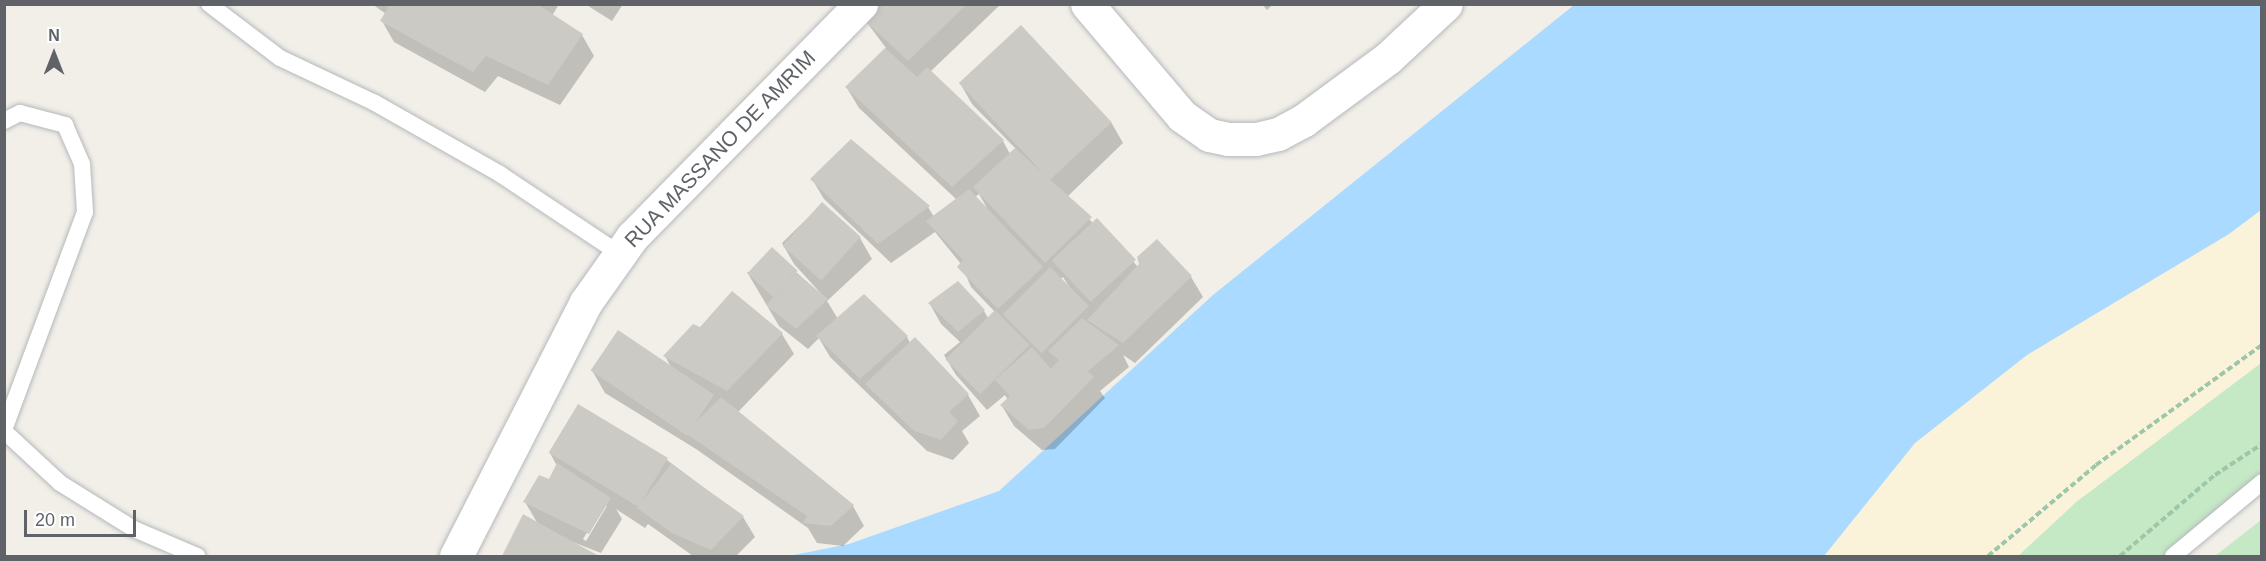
<!DOCTYPE html>
<style>
body{margin:0}
#map{position:relative;width:2266px;height:561px;overflow:hidden;background:#f1efe8;font-family:Helvetica,sans-serif}
div>[style]{position:absolute}
.green>*{inset:0;background:#c5e8c5}
.sand>*{inset:0;background:#fbf3d9}
.water>*{inset:0;background:#aadaff}
.shadow>*{inset:0;background:#0003}
.building>*{inset:0;background:#cccac5;transform-origin:0 0}
.path>*{height:4px;margin-top:-2px;transform-origin:0;background:repeating-linear-gradient(90deg,#9cc7a9 0 6px,transparent 0 9px)}
.roads{filter:drop-shadow(0 0 2px #b5b8bc) drop-shadow(0 0 2px #b5b8bc)}
.service>*{height:16px;margin:-8px;padding:0 8px;transform-origin:8px;border-radius:8px;background:#fff}
.minor>*{height:33px;margin:-16.5px;padding:0 16.5px;transform-origin:16.5px;border-radius:16.5px;background:#fff}
span{translate:-50% -50%;white-space:nowrap;text-align:center;line-height:1.15;-webkit-text-stroke:4.5px #fff;paint-order:stroke}
.street-label{font-size:21px;color:#5f6368}
.frame{position:absolute;inset:0;border:6px solid #5f6368;pointer-events:none}
.north{position:absolute;left:24px;top:24px;width:60px;height:60px;-webkit-text-stroke:4px #fff;paint-order:stroke;rotate:0deg;font-size:16px;font-weight:700;line-height:24px;text-align:center;color:#5f6368}
.north::after{content:'';display:block;margin:auto;width:21px;height:27px;background:#5f6368;clip-path:polygon(50% 0,100% 100%,50% 72%,0 100%)}
.scale{position:absolute;left:24px;top:510px;width:112px;height:27px;box-sizing:border-box;border:3px solid #5f6368;border-top:0;padding-left:8px;font-size:18px;line-height:21px;white-space:nowrap;color:#5f6368;-webkit-text-stroke:4px #fff;paint-order:stroke}
</style>
<div id="map">
<div class="green">
<i style="clip-path:polygon(2261px 363px,2261px 483px,2173px 556px,2018px 556px,2076px 502px)"></i>
<i style="clip-path:polygon(2261px 520px,2261px 556px,2215px 556px)"></i>
</div>
<div class="sand">
<i style="clip-path:polygon(2261px 210px,2261px 363px,2076px 502px,2018px 556px,1824px 556px,1915px 443px,2027px 355px,2229px 234px)"></i>
</div>
<div class="water">
<i style="clip-path:polygon(1574px 5px,2261px 5px,2261px 210px,2229px 234px,2027px 355px,1915px 443px,1824px 556px,789px 556px,849px 544px,999px 491px,1213px 295px)"></i>
</div>
<div class="shadow">
<i style="clip-path:polygon(372px 4px,559px 4px,552px 16px,582px 35px,594px 56px,560px 105px,498px 76px,485px 92px,394px 42px,382px 21px,386px 14px)"></i>
<i style="clip-path:polygon(585px 4px,623px 4px,612px 21px)"></i>
<i style="clip-path:polygon(evenodd,874px 4px,1001px 4px,930px 72px,1003px 141px,1010px 154px,1016px 149px,972px 104px,960px 83px,1111px 122px,1123px 143px,1067px 197px,1093px 223px,1097px 220px,1138px 267px,1191px 277px,1203px 297px,1135px 363px,1123px 355px,1129px 367px,1100px 391px,1105px 398px,1055px 449px,1042px 450px,1014px 426px,1002px 406px,1008px 400px,1005px 395px,987px 410px,956px 375px,944px 355px,960px 342px,941px 324px,930px 304px,984px 311px,988px 318px,995px 312px,971px 287px,961px 264px,935px 232px,891px 263px,824px 199px,812px 179px,851px 141px,928px 207px,934px 217px,957px 200px,859px 108px,847px 88px,886px 48px,862px 16px,874px 4px,979px 194px,987px 208px,975px 197px,979px 194px,874px 4px,1063px 277px,1070px 288px,1060px 280px,1063px 277px)"></i>
<i style="clip-path:polygon(1262px 4px,1273px 4px,1267px 10px)"></i>
<i style="clip-path:polygon(822px 204px,860px 238px,872px 259px,827px 301px,838px 319px,907px 337px,910px 343px,915px 339px,968px 395px,980px 416px,962px 431px,969px 443px,953px 460px,927px 451px,830px 357px,819px 338px,808px 349px,779px 326px,747px 272px,796px 272px,825px 298px,794px 264px,782px 243px)"></i>
<i style="clip-path:polygon(732px 293px,782px 334px,794px 354px,738px 412px,853px 506px,864px 526px,843px 546px,817px 543px,808px 528px,696px 449px,605px 393px,593px 372px,672px 369px,665px 356px,700px 329px)"></i>
<i style="clip-path:polygon(evenodd,579px 406px,667px 460px,743px 517px,755px 537px,736px 556px,693px 556px,648px 524px,645px 528px,616px 509px,622px 519px,601px 553px,565px 539px,596px 556px,504px 556px,523px 516px,538px 524px,525px 502px,549px 481px,557px 466px,550px 453px,579px 406px,604px 506px,607px 506px,586px 541px,583px 539px,604px 506px)"></i>
</div>
<div class="building">
<i style="clip-path:polygon(390px 4px,537px 4px,583px 34px,548px 85px,486px 56px,473px 72px,380px 21px)"></i>
<i style="clip-path:polygon(872px 4px,967px 4px,908px 61px,860px 16px)"></i>
<i style="left:1021px;top:25px;width:133px;height:85px;rotate:47deg"></i>
<i style="clip-path:polygon(885px 48px,917px 77px,927px 67px,1004px 140px,952px 187px,845px 87px)"></i>
<i style="clip-path:polygon(851px 139px,930px 206px,878px 244px,810px 179px)"></i>
<i style="clip-path:polygon(1015px 148px,1092px 217px,1045px 263px,973px 187px)"></i>
<i style="clip-path:polygon(969px 189px,1043px 267px,998px 309px,957px 267px,963px 260px,926px 221px)"></i>
<i style="left:822px;top:202px;width:52px;height:59px;rotate:42deg"></i>
<i style="left:1097px;top:218px;width:57px;height:62px;rotate:47deg"></i>
<i style="clip-path:polygon(1157px 239px,1192px 276px,1123px 343px,1087px 320px,1139px 264px,1137px 257px)"></i>
<i style="left:772px;top:247px;width:35px;height:36px;rotate:43deg"></i>
<i style="left:1050px;top:267px;width:55px;height:67px;rotate:45deg"></i>
<i style="clip-path:polygon(796px 273px,828px 299px,796px 329px,766px 305px)"></i>
<i style="clip-path:polygon(958px 281px,985px 310px,958px 332px,928px 303px)"></i>
<i style="clip-path:polygon(732px 291px,783px 333px,727px 391px,663px 356px,693px 324px,700px 327px)"></i>
<i style="clip-path:polygon(864px 294px,908px 336px,860px 379px,816px 336px)"></i>
<i style="left:995px;top:310px;width:49px;height:70px;rotate:45deg"></i>
<i style="clip-path:polygon(1082px 318px,1119px 345px,1088px 371px,1094px 377px,1044px 428px,1029px 430px,1000px 405px,1010px 396px,995px 380px,1032px 347px,1051px 369px,1059px 360px,1048px 351px)"></i>
<i style="left:618px;top:330px;width:116px;height:49px;rotate:34deg"></i>
<i style="clip-path:polygon(915px 337px,969px 394px,949px 412px,958px 421px,941px 440px,914px 431px,865px 384px)"></i>
<i style="clip-path:polygon(721px 397px,854px 505px,831px 526px,803px 523px,807px 516px,685px 433px)"></i>
<i style="left:578px;top:404px;width:105px;height:57px;rotate:31deg"></i>
<i style="clip-path:polygon(557px 463px,611px 498px,589px 534px,523px 502px,539px 475px,549px 479px)"></i>
<i style="clip-path:polygon(671px 464px,744px 516px,711px 550px,672px 533px,637px 508px)"></i>
<i style="clip-path:polygon(523px 514px,557px 533px,599px 556px,502px 556px)"></i>
</div>
<div class="path">
<i style="left:1988px;top:556px;width:141px;rotate:-40.1deg"></i>
<i style="left:2096px;top:465px;width:205px;rotate:-35.9deg"></i>
<i style="left:2120px;top:556px;width:125px;rotate:-40.5deg"></i>
<i style="left:2215px;top:475px;width:56px;rotate:-33.4deg"></i>
</div>
<div class="roads">
<div class="service">
<i style="left:209px;top:4px;width:89px;rotate:37.3deg"></i>
<i style="left:280px;top:58px;width:105px;rotate:25.3deg"></i>
<i style="left:375px;top:103px;width:144px;rotate:29.6deg"></i>
<i style="left:500px;top:174px;width:144px;rotate:33.7deg"></i>
<i style="left:4px;top:121px;width:18px;rotate:-27deg"></i>
<i style="left:20px;top:113px;width:47px;rotate:14.9deg"></i>
<i style="left:65px;top:125px;width:43px;rotate:66.4deg"></i>
<i style="left:82px;top:164px;width:48px;rotate:86.4deg"></i>
<i style="left:85px;top:212px;width:233px;rotate:110.4deg"></i>
<i style="left:4px;top:431px;width:76px;rotate:42.9deg"></i>
<i style="left:60px;top:483px;width:87px;rotate:31.9deg"></i>
<i style="left:134px;top:529px;width:69px;rotate:23.2deg"></i>
<i style="left:2173px;top:556px;width:116px;rotate:-39.7deg"></i>
</div>
<div class="minor">
<i style="left:1087px;top:4px;width:147px;rotate:49.7deg"></i>
<i style="left:1182px;top:116px;width:33px;rotate:35deg"></i>
<i style="left:1209px;top:135px;width:19px;rotate:12deg"></i>
<i style="left:1228px;top:139px;width:28px"></i>
<i style="left:1256px;top:139px;width:23px;rotate:-13deg"></i>
<i style="left:1278px;top:134px;width:30px;rotate:-28deg"></i>
<i style="left:1304px;top:120px;width:104px;rotate:-36.4deg"></i>
<i style="left:1388px;top:58px;width:79px;rotate:-43deg"></i>
<i style="left:456px;top:556px;width:285px;rotate:-62.9deg"></i>
<i style="left:586px;top:302px;width:80px;rotate:-54.7deg"></i>
<i style="left:632px;top:237px;width:327px;rotate:-45.5deg"></i>
</div>
</div>
<div class="street-label">
<span style="left:720px;top:149px;rotate:-46deg">RUA MASSANO DE AMRIM</span>
</div>
<div class="frame"></div>
<div class="north">N</div>
<div class="scale">20 m</div>
</div>
